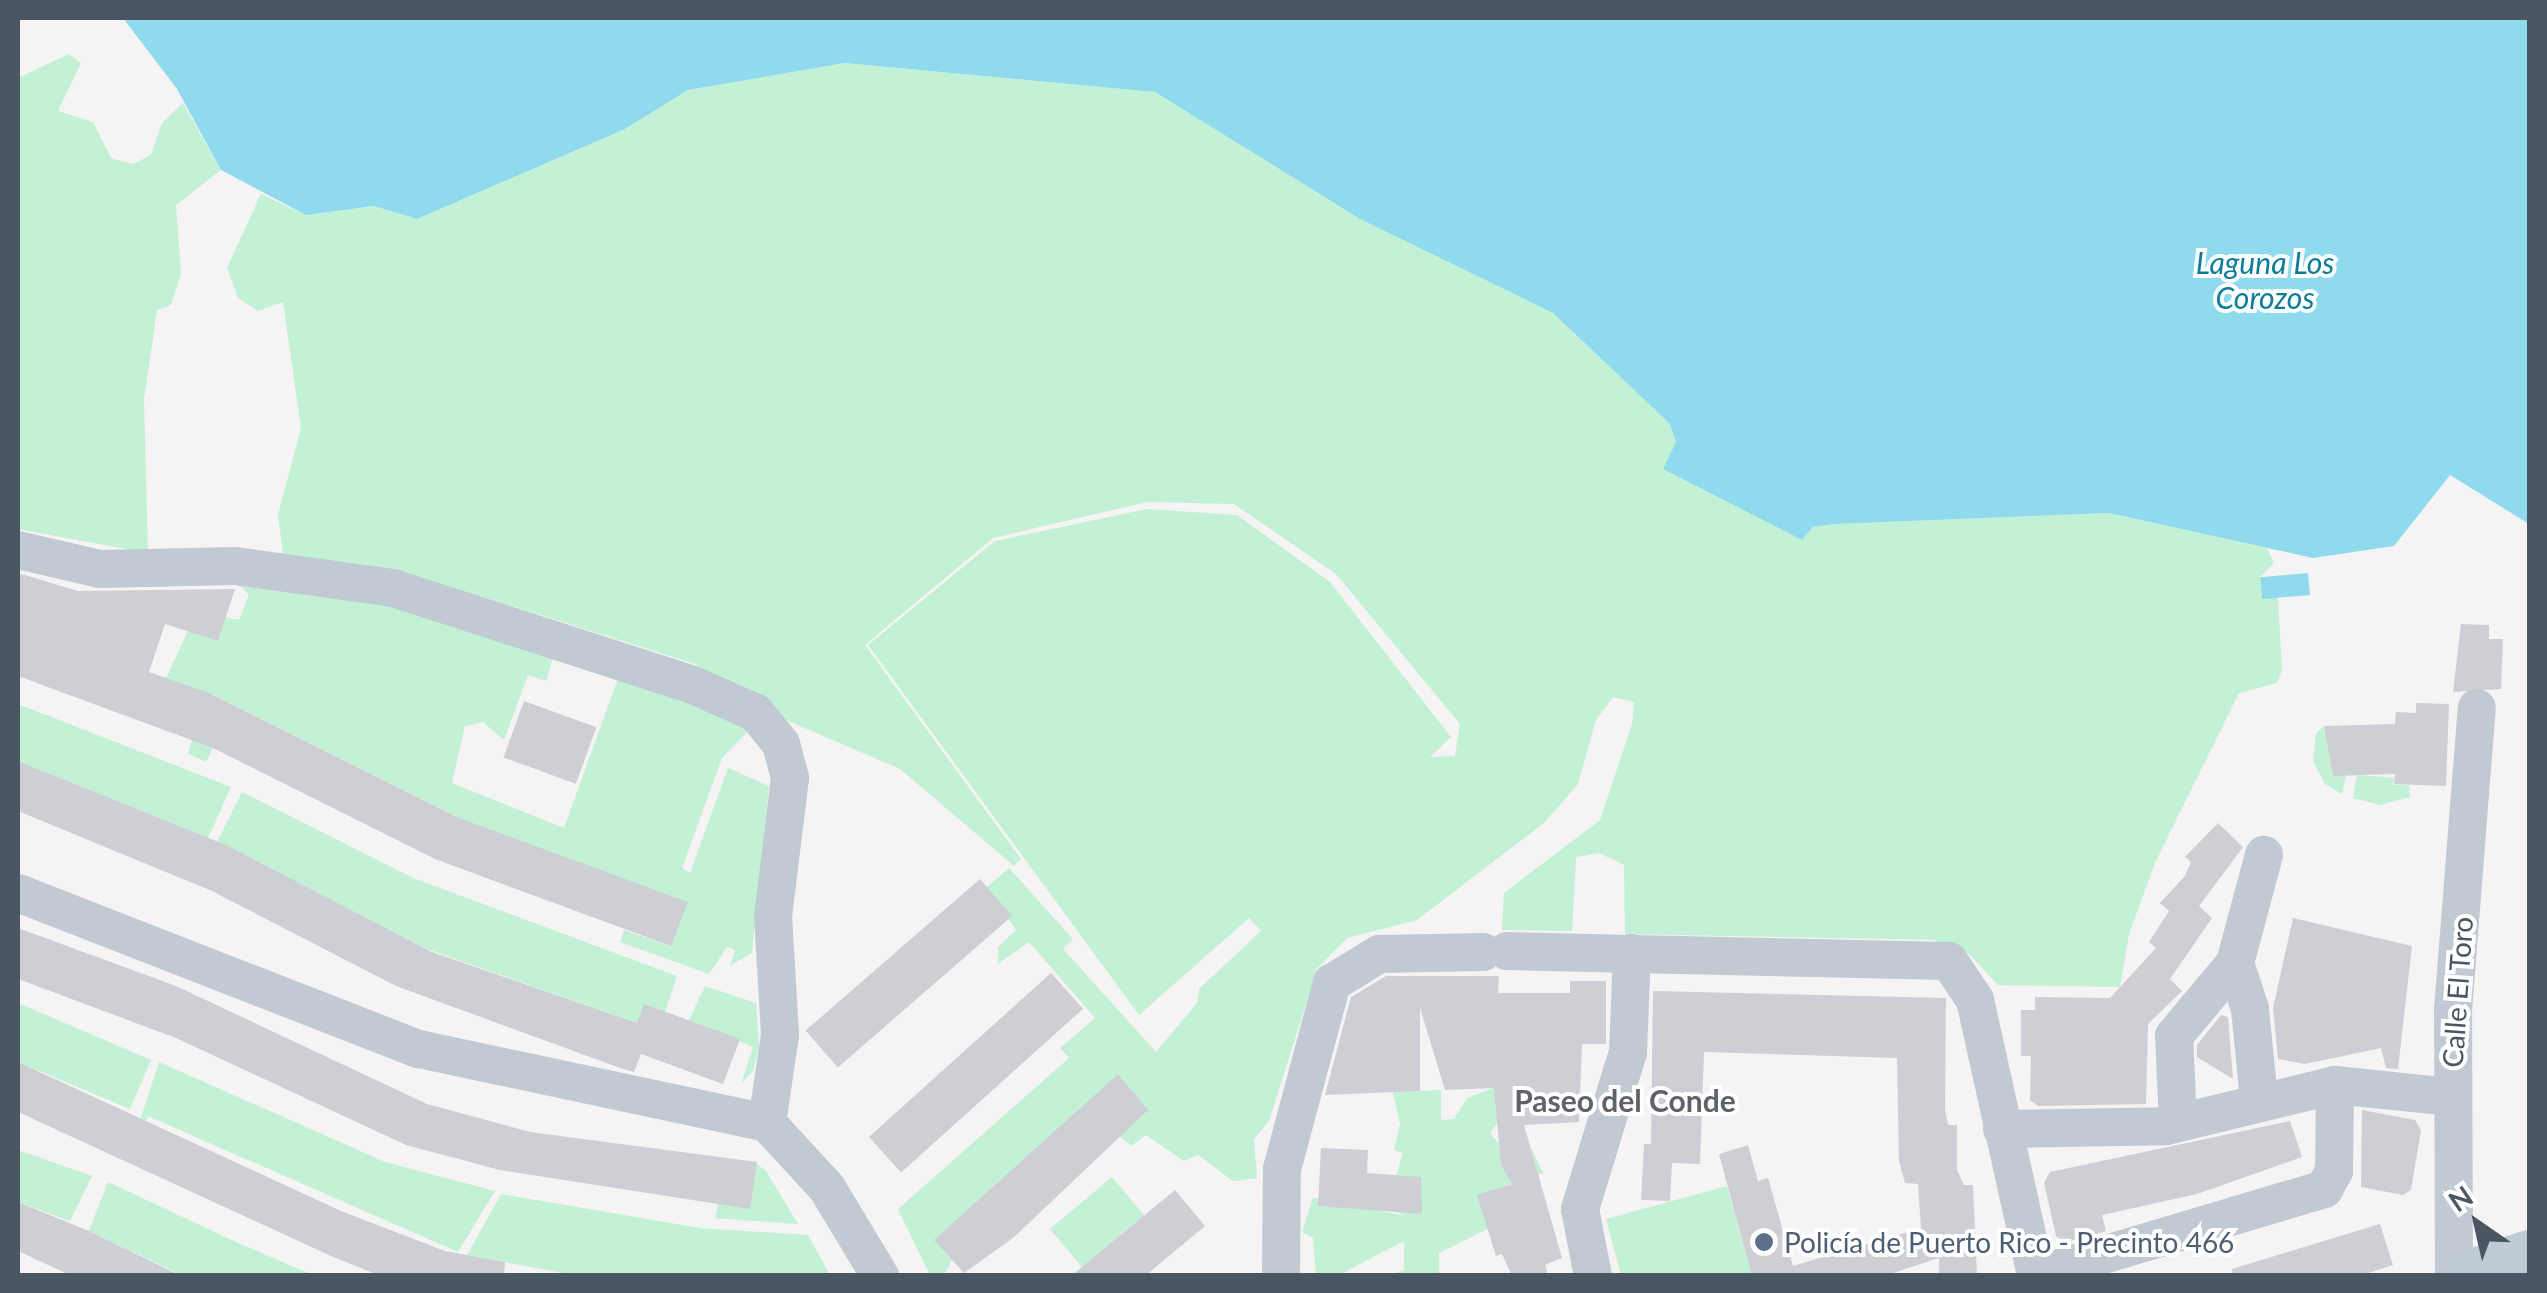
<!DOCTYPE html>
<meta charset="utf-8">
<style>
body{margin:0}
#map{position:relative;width:2547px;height:1293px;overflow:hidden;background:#f5f3f3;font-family:Lato,sans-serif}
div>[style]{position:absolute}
.green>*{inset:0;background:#c3f1d5;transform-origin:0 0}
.water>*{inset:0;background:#90daee;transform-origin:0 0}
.building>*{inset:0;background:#cdcfd5;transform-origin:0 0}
.street>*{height:38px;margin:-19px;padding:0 19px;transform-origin:19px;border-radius:19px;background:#c1cad2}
.secondary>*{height:52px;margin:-26px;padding:0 26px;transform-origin:26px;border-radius:26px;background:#c1cbd6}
.dots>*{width:28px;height:28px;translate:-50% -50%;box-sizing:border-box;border:5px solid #fff;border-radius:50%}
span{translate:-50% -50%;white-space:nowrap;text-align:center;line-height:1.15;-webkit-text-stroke:8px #fff;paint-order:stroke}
.street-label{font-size:28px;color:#4a5661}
.service-label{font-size:28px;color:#4e5e75}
.left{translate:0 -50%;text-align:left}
.water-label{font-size:30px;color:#0c7c9b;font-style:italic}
.neighbourhood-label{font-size:30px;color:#5f6368;font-weight:700}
.frame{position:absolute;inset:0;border:20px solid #4a5661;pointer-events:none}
.north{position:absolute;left:2427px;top:1173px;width:100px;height:100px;-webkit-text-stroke:8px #fff;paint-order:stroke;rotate:326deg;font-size:28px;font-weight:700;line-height:40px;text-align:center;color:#4a5661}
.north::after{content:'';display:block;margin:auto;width:35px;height:45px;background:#4a5661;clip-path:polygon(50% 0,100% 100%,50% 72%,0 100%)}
</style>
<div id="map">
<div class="green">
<i style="clip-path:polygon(69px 54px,81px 63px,58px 111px,93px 122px,111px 158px,133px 164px,151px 155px,162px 123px,183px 103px,221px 170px,176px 205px,181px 274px,171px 305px,157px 310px,144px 400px,148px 553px,18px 529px,18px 78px)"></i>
<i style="clip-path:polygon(845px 63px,1155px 92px,1360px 219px,1553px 313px,1670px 424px,1676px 442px,1664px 469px,1802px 540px,1813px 527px,1835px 524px,2109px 513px,2267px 548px,2274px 563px,2260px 577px,2262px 598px,2278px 597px,2282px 670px,2277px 683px,2239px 693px,2155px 863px,2129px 934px,2120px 987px,1998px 985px,1969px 954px,1935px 940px,1625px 934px,1624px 865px,1599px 853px,1576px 857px,1572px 931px,1502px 930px,1504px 893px,1600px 820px,1632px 724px,1634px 702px,1613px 697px,1596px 720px,1578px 784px,1544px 823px,1417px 920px,1347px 938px,1317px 969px,1269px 1121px,1254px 1139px,1257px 1178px,1233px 1181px,1198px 1155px,1184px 1161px,1146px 1135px,1131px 1146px,1120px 1136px,1147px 1110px,1118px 1074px,935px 1240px,952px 1260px,944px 1275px,930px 1275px,898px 1209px,1069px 1058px,1060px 1048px,1095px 1018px,1029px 942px,998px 964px,998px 947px,1016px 930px,987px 887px,1009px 868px,1073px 939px,1063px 949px,1156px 1052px,1197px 1003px,1199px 989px,1261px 931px,1249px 918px,1139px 1015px,868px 645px,995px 541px,1147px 509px,1237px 515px,1330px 582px,1451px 737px,1430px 757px,1455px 756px,1460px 724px,1336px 574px,1234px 504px,1147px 502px,993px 538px,865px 645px,1021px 859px,1014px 866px,900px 769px,786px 720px,695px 664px,417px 576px,283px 554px,278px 515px,301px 428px,283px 302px,258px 311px,238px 298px,227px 268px,261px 194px,306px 215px,374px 206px,417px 219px,625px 129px,688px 90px)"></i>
<i style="clip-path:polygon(237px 584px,373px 599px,555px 651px,546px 681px,528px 675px,504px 740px,483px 722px,465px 726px,452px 783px,564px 828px,620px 673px,753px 726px,722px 758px,682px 868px,690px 873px,728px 768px,769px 786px,752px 953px,730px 966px,735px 950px,727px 947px,709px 974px,620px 942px,624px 930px,671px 946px,687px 902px,213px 748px,206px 762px,188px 754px,192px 739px,166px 678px,188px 631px,218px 640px,226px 617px,239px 620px,249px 594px)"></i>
<i style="clip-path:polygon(18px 704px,231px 787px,208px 838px,18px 761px)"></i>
<i style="clip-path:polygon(2324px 726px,2333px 775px,2346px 775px,2342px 794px,2325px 784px,2313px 761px,2316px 733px)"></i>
<i style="clip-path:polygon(2357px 775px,2394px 778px,2393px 785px,2409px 785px,2410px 797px,2380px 805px,2353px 798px)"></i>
<i style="clip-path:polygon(242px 792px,413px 878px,677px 976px,665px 1012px,637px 1023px,427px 949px,223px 844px,210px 856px)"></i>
<i style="clip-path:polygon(705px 986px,756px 1003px,759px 1047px,753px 1071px,741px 1084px,753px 1047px,689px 1020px)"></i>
<i style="clip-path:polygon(18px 1003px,151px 1060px,130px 1109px,18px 1062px)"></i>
<i style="clip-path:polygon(159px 1062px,385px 1162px,495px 1191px,458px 1252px,148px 1116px,129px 1154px)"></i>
<i style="clip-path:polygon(1494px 1076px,1498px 1122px,1490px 1133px,1506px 1152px,1531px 1148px,1543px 1173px,1505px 1186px,1487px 1229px,1439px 1253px,1439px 1275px,1392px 1275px,1404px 1270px,1404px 1241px,1339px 1275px,1316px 1275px,1313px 1238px,1302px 1232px,1313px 1198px,1402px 1215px,1388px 1200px,1403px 1153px,1394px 1150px,1400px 1124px,1393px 1092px,1441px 1090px,1441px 1120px,1454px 1119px,1467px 1098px,1493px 1088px)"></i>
<i style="clip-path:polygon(18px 1150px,92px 1176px,70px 1221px,18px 1202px)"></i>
<i style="clip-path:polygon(757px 1164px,766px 1171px,798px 1224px,715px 1218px,718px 1204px)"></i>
<i style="left:1112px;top:1177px;width:50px;height:81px;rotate:50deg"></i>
<i style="clip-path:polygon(108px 1182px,236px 1242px,313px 1275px,181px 1275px,89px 1231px)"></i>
<i style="clip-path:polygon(1727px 1186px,1752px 1275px,1621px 1275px,1606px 1219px)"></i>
<i style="clip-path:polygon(501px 1194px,700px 1228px,808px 1235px,830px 1275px,574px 1275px,467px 1255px)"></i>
</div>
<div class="water">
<i style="clip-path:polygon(123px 18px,2529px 18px,2529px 524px,2450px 475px,2394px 546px,2313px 558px,2109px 513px,1835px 524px,1813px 527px,1802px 540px,1663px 469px,1676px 442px,1670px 424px,1553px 313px,1360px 219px,1155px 92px,845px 63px,688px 90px,625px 129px,417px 219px,374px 206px,306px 215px,221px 170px,177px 89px)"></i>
<i style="left:2308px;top:573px;width:22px;height:48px;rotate:85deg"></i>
</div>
<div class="building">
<i style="clip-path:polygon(18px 573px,78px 591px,235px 589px,218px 641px,165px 624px,149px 672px,209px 693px,459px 818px,688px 902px,671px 946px,435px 859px,213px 748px,18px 676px)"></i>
<i style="clip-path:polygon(2461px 624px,2489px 625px,2489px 639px,2503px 639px,2501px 689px,2453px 692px)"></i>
<i style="left:524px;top:701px;width:77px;height:60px;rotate:20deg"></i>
<i style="clip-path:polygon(2416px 703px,2449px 704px,2446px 786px,2394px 784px,2395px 774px,2333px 776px,2324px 726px,2395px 724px,2396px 712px,2416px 713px)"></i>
<i style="clip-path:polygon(18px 761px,226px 845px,432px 952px,637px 1023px,644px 1004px,740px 1039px,723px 1084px,641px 1054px,634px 1072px,623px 1069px,396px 986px,212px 891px,18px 811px)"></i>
<i style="clip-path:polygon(2218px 823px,2243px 847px,2199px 906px,2212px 918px,2170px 979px,2182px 991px,2148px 1024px,2146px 1104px,2038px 1106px,2030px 1100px,2031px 1056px,2021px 1056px,2021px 1010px,2035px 1010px,2035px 997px,2110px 998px,2156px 948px,2149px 942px,2169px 911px,2160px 903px,2185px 876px,2191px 862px,2185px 857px)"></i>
<i style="left:980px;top:879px;width:49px;height:231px;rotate:49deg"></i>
<i style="clip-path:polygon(2293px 918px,2412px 946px,2398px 1069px,2386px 1068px,2381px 1048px,2305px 1064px,2278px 1059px,2273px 1008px)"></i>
<i style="clip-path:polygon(18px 928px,176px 986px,427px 1104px,530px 1132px,757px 1162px,750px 1209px,500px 1170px,406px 1145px,176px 1038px,18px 979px)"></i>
<i style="left:1051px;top:973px;width:48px;height:245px;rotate:48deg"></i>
<i style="clip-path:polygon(1386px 976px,1499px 976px,1498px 993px,1570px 993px,1570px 981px,1606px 981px,1606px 1044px,1582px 1044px,1579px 1122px,1524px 1125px,1562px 1258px,1545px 1265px,1548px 1276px,1512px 1276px,1502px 1254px,1496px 1256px,1477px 1195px,1512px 1184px,1501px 1165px,1494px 1088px,1445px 1090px,1420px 1008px,1420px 1091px,1325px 1095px,1351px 997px)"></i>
<i style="clip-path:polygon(1653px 991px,1946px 998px,1945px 1109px,1948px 1125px,1957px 1125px,1957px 1170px,1964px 1185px,1973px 1185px,1977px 1276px,1939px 1276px,1939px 1258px,1884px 1276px,1752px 1276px,1719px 1154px,1748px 1145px,1758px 1181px,1768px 1178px,1793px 1266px,1921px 1228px,1918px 1184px,1905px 1183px,1899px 1161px,1897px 1058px,1704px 1052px,1700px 1164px,1672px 1163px,1670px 1201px,1641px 1200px,1644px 1144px,1651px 1144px)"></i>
<i style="clip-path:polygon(2221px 1015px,2228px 1017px,2233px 1079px,2197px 1057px,2197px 1045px)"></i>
<i style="clip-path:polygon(18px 1062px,341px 1211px,445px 1251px,505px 1262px,504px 1276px,381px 1276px,331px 1256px,18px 1112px)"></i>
<i style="clip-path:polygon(1118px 1074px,1148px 1110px,1013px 1238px,964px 1273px,934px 1240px)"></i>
<i style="clip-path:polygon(2362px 1110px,2415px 1120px,2421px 1130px,2411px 1190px,2403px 1195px,2361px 1187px)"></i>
<i style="clip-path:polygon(2290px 1121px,2302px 1157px,2197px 1194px,2102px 1215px,2106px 1231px,2064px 1243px,2056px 1236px,2044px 1183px,2050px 1172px)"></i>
<i style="clip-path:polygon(1321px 1148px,1368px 1150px,1367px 1173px,1421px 1177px,1422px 1214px,1318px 1206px)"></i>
<i style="clip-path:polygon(1175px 1190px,1205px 1226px,1145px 1276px,1071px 1276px)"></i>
<i style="clip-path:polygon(18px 1202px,89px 1231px,181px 1276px,72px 1276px,18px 1251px)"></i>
<i style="clip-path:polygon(2380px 1224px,2393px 1265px,2359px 1276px,2233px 1276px,2232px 1269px)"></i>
</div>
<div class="street">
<i style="left:18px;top:550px;width:84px;rotate:13deg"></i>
<i style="left:100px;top:569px;width:135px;rotate:-1.3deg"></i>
<i style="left:235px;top:566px;width:160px;rotate:7.9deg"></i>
<i style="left:393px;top:588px;width:315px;rotate:17.9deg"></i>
<i style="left:693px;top:685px;width:69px;rotate:24deg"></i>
<i style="left:756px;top:713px;width:40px;rotate:51deg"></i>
<i style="left:781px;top:744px;width:35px;rotate:75deg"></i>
<i style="left:790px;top:778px;width:139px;rotate:97deg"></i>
<i style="left:773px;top:916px;width:119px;rotate:86.6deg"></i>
<i style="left:780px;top:1035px;width:89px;rotate:98.4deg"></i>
<i style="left:18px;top:893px;width:430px;rotate:21.3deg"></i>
<i style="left:419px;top:1049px;width:356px;rotate:12deg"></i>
<i style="left:767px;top:1123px;width:88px;rotate:47.3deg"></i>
<i style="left:827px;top:1188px;width:103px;rotate:58.9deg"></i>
<i style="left:1507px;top:951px;width:442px;rotate:1.3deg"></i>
<i style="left:1949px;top:961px;width:47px;rotate:56.3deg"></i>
<i style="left:1975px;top:1000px;width:283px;rotate:77.5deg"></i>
<i style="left:2235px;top:963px;width:48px;rotate:71.9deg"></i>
<i style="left:2250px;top:1009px;width:90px;rotate:84.3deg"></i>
<i style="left:2178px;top:1123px;width:87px;rotate:-92.6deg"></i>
<i style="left:2174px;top:1036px;width:95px;rotate:-50.1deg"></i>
<i style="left:2235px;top:963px;width:112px;rotate:-75deg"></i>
<i style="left:2002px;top:1129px;width:164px;rotate:-1deg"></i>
<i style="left:2166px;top:1126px;width:174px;rotate:-13.6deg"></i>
<i style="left:2335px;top:1085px;width:118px;rotate:5.9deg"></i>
<i style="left:2036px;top:1275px;width:301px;rotate:-16.6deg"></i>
<i style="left:2324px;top:1189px;width:21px;rotate:-61deg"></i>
<i style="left:2334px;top:1171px;width:86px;rotate:-89.3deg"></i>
<i style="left:1281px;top:1276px;width:107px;rotate:-89.5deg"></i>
<i style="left:1282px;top:1169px;width:193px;rotate:-75deg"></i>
<i style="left:1332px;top:983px;width:55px;rotate:-31.7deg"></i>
<i style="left:1379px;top:954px;width:104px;rotate:-1.1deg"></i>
<i style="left:1593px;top:1276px;width:68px;rotate:-101deg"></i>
<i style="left:1580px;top:1209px;width:164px;rotate:-73deg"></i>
<i style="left:1628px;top:1052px;width:99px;rotate:-87.7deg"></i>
<i style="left:2454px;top:1276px;width:266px;rotate:-90.2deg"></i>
<i style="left:2453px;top:1010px;width:303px;rotate:-85.5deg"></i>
</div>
<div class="secondary">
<i style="left:2469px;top:1276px;width:64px;rotate:-18.2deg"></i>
</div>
<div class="dots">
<i style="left:1764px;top:1242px;background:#5c6f8a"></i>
</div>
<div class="street-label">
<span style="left:2457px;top:992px;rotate:-86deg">Calle El Toro</span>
</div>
<div class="service-label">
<span class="left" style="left:1784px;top:1242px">Policía de Puerto Rico - Precinto 466</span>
</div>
<div class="water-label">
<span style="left:2265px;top:279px">Laguna Los<br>Corozos</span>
</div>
<div class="neighbourhood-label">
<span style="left:1625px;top:1100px">Paseo del Conde</span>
</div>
<div class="frame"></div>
<div class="north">N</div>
</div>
